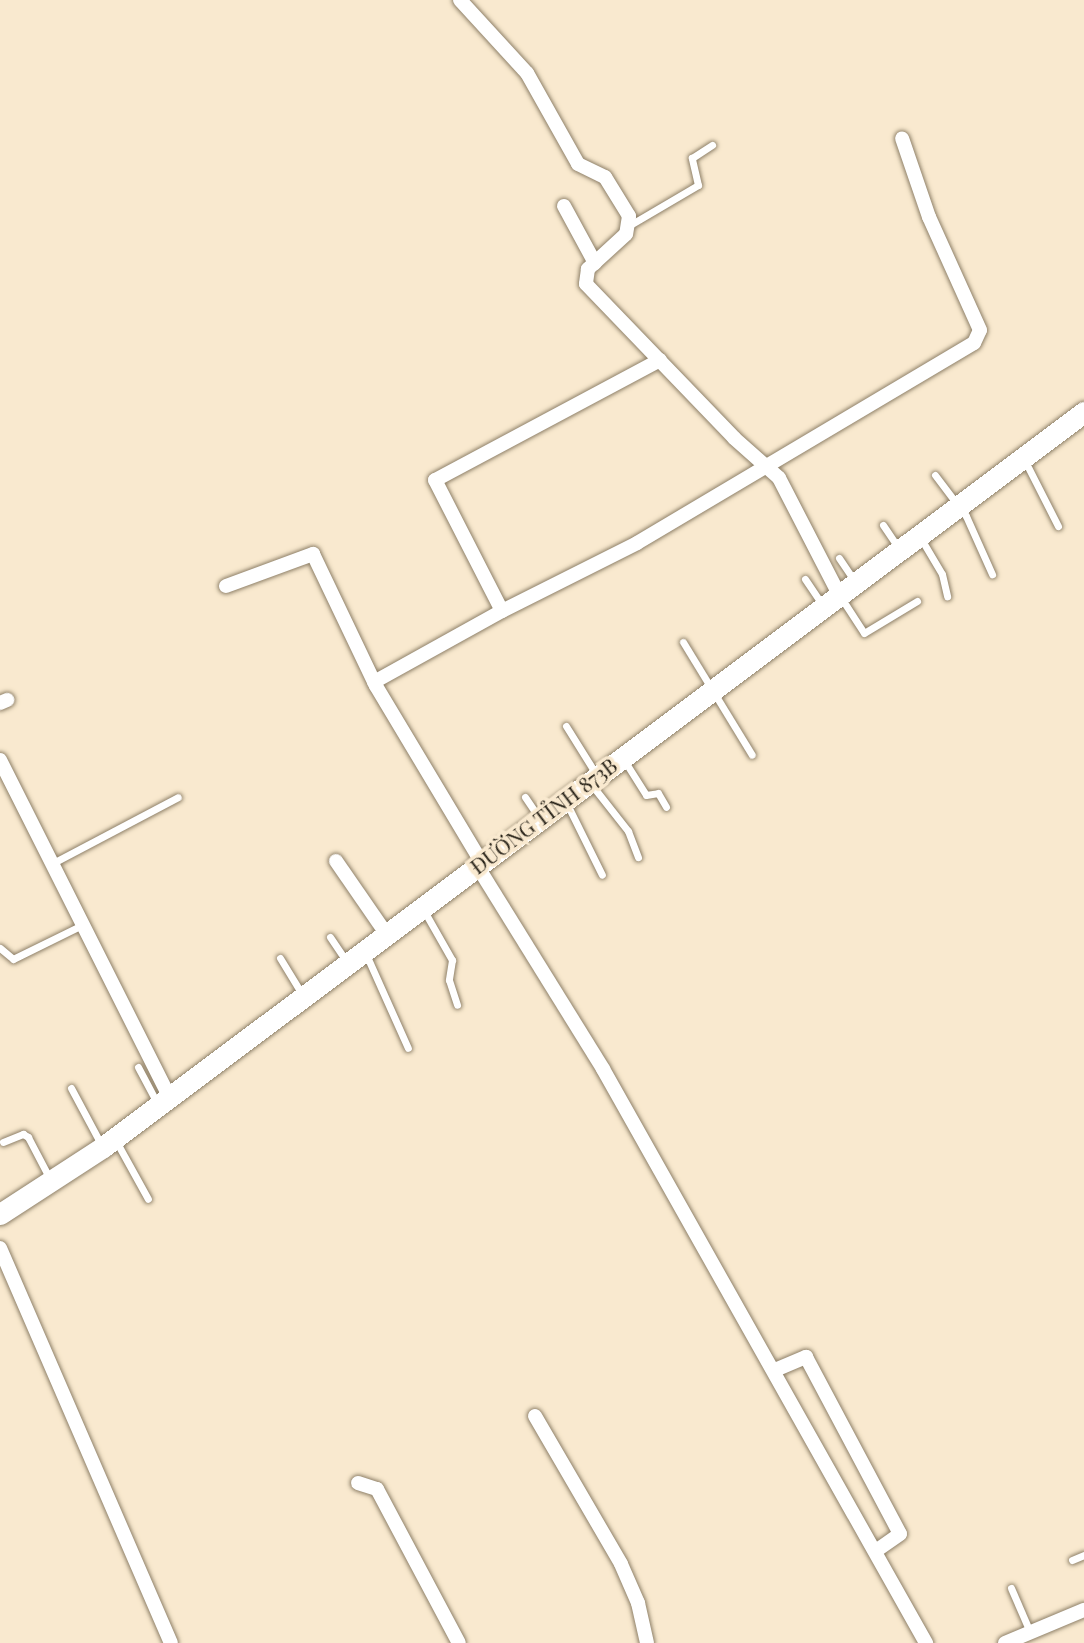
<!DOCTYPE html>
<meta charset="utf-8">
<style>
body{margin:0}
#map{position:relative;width:1084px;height:1643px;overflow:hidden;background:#f9e9cf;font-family:"Playfair Display",serif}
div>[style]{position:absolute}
.roads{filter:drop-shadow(0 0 2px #8e8068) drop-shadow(0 0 2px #8e8068)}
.service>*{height:7px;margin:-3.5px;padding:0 3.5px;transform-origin:3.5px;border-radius:3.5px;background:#fff}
.minor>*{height:14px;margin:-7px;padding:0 7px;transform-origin:7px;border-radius:7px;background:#fff}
.secondary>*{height:21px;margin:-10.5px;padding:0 10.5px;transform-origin:10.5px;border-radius:10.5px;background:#fff}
span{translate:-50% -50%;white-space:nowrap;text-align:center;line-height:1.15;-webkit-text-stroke:7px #f9e9cf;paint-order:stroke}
.street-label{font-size:21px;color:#231e14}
</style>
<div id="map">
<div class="roads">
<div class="service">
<i style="left:630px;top:225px;width:79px;rotate:-30.5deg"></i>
<i style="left:698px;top:185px;width:28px;rotate:-103deg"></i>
<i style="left:692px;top:158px;width:24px;rotate:-33deg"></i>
<i style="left:1025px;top:461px;width:73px;rotate:63.1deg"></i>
<i style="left:935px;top:475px;width:51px;rotate:52.9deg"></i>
<i style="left:966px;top:516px;width:64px;rotate:65.9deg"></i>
<i style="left:883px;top:525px;width:27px;rotate:56deg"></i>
<i style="left:920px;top:537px;width:43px;rotate:59.3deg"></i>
<i style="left:942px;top:574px;width:23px;rotate:77deg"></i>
<i style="left:839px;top:558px;width:27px;rotate:56deg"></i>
<i style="left:805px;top:579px;width:30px;rotate:56deg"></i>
<i style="left:840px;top:596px;width:44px;rotate:57deg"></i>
<i style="left:864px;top:633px;width:62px;rotate:-31.1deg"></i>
<i style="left:683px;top:642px;width:132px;rotate:58.6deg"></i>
<i style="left:566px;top:726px;width:57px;rotate:58deg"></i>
<i style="left:624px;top:760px;width:41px;rotate:57.8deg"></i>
<i style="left:646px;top:795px;width:12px;rotate:-9deg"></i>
<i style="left:658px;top:793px;width:16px;rotate:60deg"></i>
<i style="left:591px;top:784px;width:60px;rotate:51.8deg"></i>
<i style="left:628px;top:831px;width:28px;rotate:69deg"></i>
<i style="left:525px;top:797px;width:23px;rotate:56deg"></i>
<i style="left:566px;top:802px;width:81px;rotate:63.7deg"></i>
<i style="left:53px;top:863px;width:141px;rotate:-27.8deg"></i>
<i style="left:423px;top:909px;width:59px;rotate:60.4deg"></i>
<i style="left:452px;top:960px;width:20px;rotate:99deg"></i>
<i style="left:449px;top:980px;width:26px;rotate:72deg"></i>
<i style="left:330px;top:937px;width:29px;rotate:56deg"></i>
<i style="left:0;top:948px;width:17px;rotate:40deg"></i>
<i style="left:13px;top:959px;width:79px;rotate:-26.2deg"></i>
<i style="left:365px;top:952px;width:105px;rotate:65.9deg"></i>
<i style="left:280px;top:958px;width:42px;rotate:58.6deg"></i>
<i style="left:138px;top:1067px;width:40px;rotate:62deg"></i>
<i style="left:71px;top:1088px;width:66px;rotate:61.9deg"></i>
<i style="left:116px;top:1141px;width:66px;rotate:61.1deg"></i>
<i style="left:3px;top:1142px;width:22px;rotate:-22deg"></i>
<i style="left:23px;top:1134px;width:6px;rotate:31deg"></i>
<i style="left:28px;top:1137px;width:47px;rotate:62.4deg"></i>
<i style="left:1072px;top:1560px;width:13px;rotate:-23deg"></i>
<i style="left:1011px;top:1588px;width:48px;rotate:66.6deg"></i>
</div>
<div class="minor">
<i style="left:460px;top:0;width:99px;rotate:47.5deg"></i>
<i style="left:527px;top:73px;width:104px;rotate:60.7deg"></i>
<i style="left:578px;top:164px;width:30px;rotate:26deg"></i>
<i style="left:605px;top:177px;width:46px;rotate:58.4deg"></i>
<i style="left:629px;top:216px;width:18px;rotate:99deg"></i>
<i style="left:626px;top:234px;width:52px;rotate:137.4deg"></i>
<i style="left:588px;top:269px;width:15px;rotate:98deg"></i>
<i style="left:586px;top:284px;width:214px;rotate:46.1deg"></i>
<i style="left:734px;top:438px;width:60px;rotate:41.6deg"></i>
<i style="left:779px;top:478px;width:133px;rotate:62.7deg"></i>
<i style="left:564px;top:206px;width:65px;rotate:61.5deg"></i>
<i style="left:660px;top:360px;width:255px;rotate:151.9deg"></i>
<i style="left:435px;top:480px;width:147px;rotate:62.9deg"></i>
<i style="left:502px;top:611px;width:151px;rotate:-26.7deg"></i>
<i style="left:637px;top:543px;width:392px;rotate:-30.7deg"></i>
<i style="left:974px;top:343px;width:14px;rotate:-65deg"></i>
<i style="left:980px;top:330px;width:124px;rotate:-114.3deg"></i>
<i style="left:929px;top:217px;width:83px;rotate:-108.9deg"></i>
<i style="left:226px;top:586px;width:93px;rotate:-20.2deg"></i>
<i style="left:313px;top:554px;width:146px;rotate:64.5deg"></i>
<i style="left:376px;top:686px;width:203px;rotate:59.1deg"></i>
<i style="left:374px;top:682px;width:146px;rotate:-29deg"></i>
<i style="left:0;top:703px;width:8px;rotate:-23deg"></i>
<i style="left:0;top:760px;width:374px;rotate:63.3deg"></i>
<i style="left:336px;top:861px;width:86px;rotate:55.4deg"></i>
<i style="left:476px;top:864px;width:241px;rotate:58.2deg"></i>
<i style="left:603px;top:1069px;width:659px;rotate:60.63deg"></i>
<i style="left:0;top:1248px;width:430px;rotate:66.6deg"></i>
<i style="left:775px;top:1370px;width:34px;rotate:-23deg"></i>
<i style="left:806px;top:1357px;width:200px;rotate:62deg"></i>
<i style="left:900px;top:1534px;width:29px;rotate:145deg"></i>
<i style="left:535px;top:1416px;width:171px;rotate:59.8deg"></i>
<i style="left:621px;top:1564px;width:43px;rotate:66.4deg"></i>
<i style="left:638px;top:1603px;width:41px;rotate:77.3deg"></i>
<i style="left:358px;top:1483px;width:20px;rotate:18deg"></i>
<i style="left:377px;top:1489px;width:174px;rotate:62deg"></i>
<i style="left:1005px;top:1643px;width:86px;rotate:-22.7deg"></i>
</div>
<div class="secondary">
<i style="left:0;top:1214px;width:123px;rotate:-33deg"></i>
<i style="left:103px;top:1147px;width:1226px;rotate:-36.84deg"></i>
</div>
</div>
<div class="street-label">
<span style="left:543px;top:815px;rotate:-37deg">ĐƯỜNG TỈNH 873B</span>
</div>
</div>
